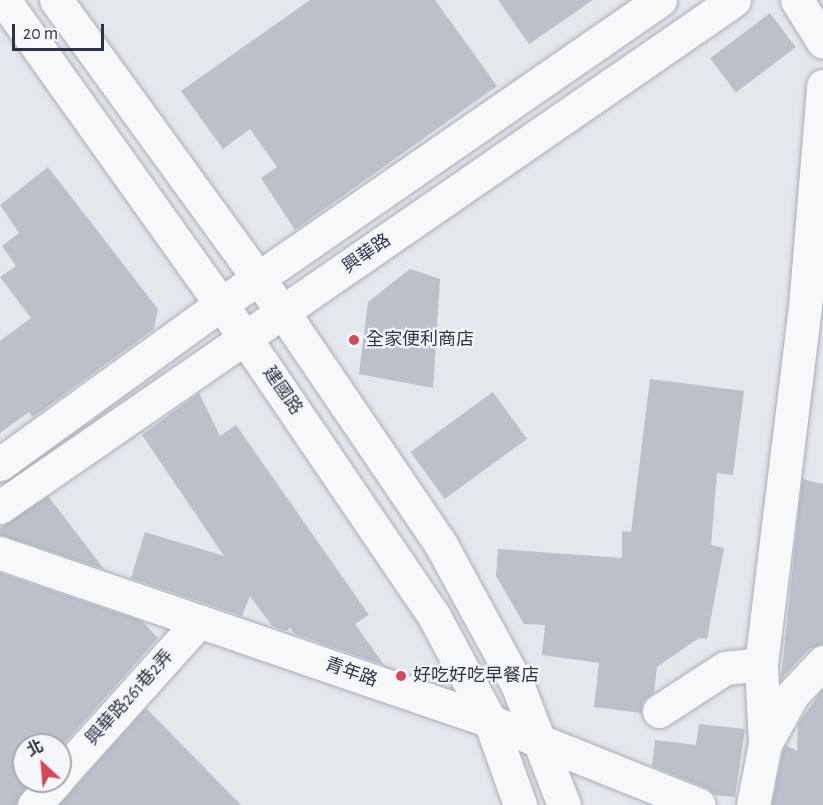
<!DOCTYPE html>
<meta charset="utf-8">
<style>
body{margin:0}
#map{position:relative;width:823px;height:805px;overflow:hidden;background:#e4e7ec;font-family:"Alegreya Sans","Noto Sans TC",sans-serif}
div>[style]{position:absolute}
.building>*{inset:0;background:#bbc0ca;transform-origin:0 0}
.roads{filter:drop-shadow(0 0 2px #a9aeb7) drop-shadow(0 0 2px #a9aeb7)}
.minor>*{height:33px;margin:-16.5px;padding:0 16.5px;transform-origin:16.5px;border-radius:16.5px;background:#f7f8fa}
.dots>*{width:16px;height:16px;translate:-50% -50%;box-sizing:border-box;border:3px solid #f4f6f9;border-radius:50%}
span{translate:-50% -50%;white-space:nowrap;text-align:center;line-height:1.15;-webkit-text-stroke:4.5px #f4f6f9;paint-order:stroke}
.street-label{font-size:18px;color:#2b3445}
.poi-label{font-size:18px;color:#2b3445}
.left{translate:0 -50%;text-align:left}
.north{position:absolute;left:12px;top:733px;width:60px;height:60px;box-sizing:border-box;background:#f4f6f9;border:2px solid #a4a8b1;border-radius:50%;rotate:334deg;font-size:16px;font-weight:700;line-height:24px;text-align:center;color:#2b3445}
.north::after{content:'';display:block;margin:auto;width:21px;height:27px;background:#d1495b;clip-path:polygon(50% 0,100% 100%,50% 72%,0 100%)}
.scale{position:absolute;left:12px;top:24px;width:92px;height:27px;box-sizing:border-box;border:3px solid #2b3445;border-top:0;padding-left:8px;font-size:18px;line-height:21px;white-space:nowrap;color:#2b3445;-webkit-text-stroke:4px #f4f6f9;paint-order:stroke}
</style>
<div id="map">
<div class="building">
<i style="clip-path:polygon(310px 0,435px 0,497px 86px,295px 230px,261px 178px,277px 167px,250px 129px,223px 149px,181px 91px)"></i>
<i style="clip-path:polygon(498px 0,593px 0,529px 44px)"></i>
<i style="left:770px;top:13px;width:43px;height:75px;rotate:53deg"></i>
<i style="clip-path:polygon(48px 167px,158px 309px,154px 329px,33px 417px,29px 412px,0 433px,0 341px,31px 318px,0 277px,16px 266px,2px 246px,19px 233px,0 205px)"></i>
<i style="clip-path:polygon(410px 269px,440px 279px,433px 388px,359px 374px,368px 302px)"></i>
<i style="clip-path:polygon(650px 379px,744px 391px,733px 475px,717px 473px,711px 545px,724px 548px,707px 639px,699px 638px,657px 667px,654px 692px,643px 702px,641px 713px,594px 707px,599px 663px,542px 655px,545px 625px,524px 624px,496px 576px,498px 549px,622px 558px,622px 531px,631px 532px)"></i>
<i style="left:493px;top:392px;width:58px;height:102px;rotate:54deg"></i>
<i style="clip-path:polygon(199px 393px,220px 436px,236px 425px,369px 615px,355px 624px,384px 665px,295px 634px,290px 628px,286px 631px,272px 626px,250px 596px,242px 616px,131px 578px,145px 532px,224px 556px,142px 435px)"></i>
<i style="clip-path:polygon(802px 479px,823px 484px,823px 644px,809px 649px,781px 679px)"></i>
<i style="clip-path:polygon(48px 496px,104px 569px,0 535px,0 528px)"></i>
<i style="clip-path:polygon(0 573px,142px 621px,158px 638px,60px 748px,24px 745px,24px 781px,31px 781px,16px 805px,0 805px)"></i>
<i style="clip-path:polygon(823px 689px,823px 805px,772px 805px,783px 751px,786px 745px,797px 751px,798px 724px)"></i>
<i style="clip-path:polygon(146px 708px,241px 805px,59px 805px)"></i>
<i style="clip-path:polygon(699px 724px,745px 729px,735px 797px,715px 795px,706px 788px,652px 766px,655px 740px,696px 745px)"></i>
</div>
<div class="roads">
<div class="minor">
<i style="left:4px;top:0;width:415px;rotate:54.5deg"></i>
<i style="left:245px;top:338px;width:336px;rotate:55.8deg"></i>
<i style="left:434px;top:616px;width:119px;rotate:61.9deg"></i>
<i style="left:490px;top:721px;width:89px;rotate:70.3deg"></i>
<i style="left:56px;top:0;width:386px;rotate:54deg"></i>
<i style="left:283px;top:312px;width:279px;rotate:55.8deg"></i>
<i style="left:440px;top:543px;width:161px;rotate:61.4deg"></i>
<i style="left:517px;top:684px;width:130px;rotate:68.8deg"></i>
<i style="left:797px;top:0;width:49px;rotate:58.2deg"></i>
<i style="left:0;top:464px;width:273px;rotate:-35.9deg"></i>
<i style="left:221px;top:304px;width:534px;rotate:-34.7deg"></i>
<i style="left:0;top:507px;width:892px;rotate:-34.63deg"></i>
<i style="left:0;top:553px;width:518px;rotate:18.92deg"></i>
<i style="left:490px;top:721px;width:225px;rotate:21.9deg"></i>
<i style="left:659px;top:711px;width:79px;rotate:-33.1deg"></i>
<i style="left:725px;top:668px;width:36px;rotate:-6deg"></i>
<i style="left:765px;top:744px;width:57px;rotate:-60.8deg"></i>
<i style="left:793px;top:694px;width:44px;rotate:-46.8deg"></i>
<i style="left:60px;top:776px;width:208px;rotate:-48.1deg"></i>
<i style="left:34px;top:805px;width:33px;rotate:-47deg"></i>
<i style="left:753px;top:805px;width:62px;rotate:-78.9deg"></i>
<i style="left:765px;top:744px;width:80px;rotate:-92.9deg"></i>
<i style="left:761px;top:664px;width:372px;rotate:-83deg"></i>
<i style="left:806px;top:295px;width:210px;rotate:-85.3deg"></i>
</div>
</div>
<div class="dots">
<i style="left:354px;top:340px;background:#d1495b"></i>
<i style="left:401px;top:676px;background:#d1495b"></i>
</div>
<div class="street-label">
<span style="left:367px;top:254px;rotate:-35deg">興華路</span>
<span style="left:282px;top:391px;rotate:55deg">建國路</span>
<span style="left:351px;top:673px;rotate:19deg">青年路</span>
<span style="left:130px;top:698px;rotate:-48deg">興華路261巷2弄</span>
</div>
<div class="poi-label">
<span class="left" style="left:366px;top:340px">全家便利商店</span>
<span class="left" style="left:413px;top:676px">好吃好吃早餐店</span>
</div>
<div class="north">北</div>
<div class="scale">20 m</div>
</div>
